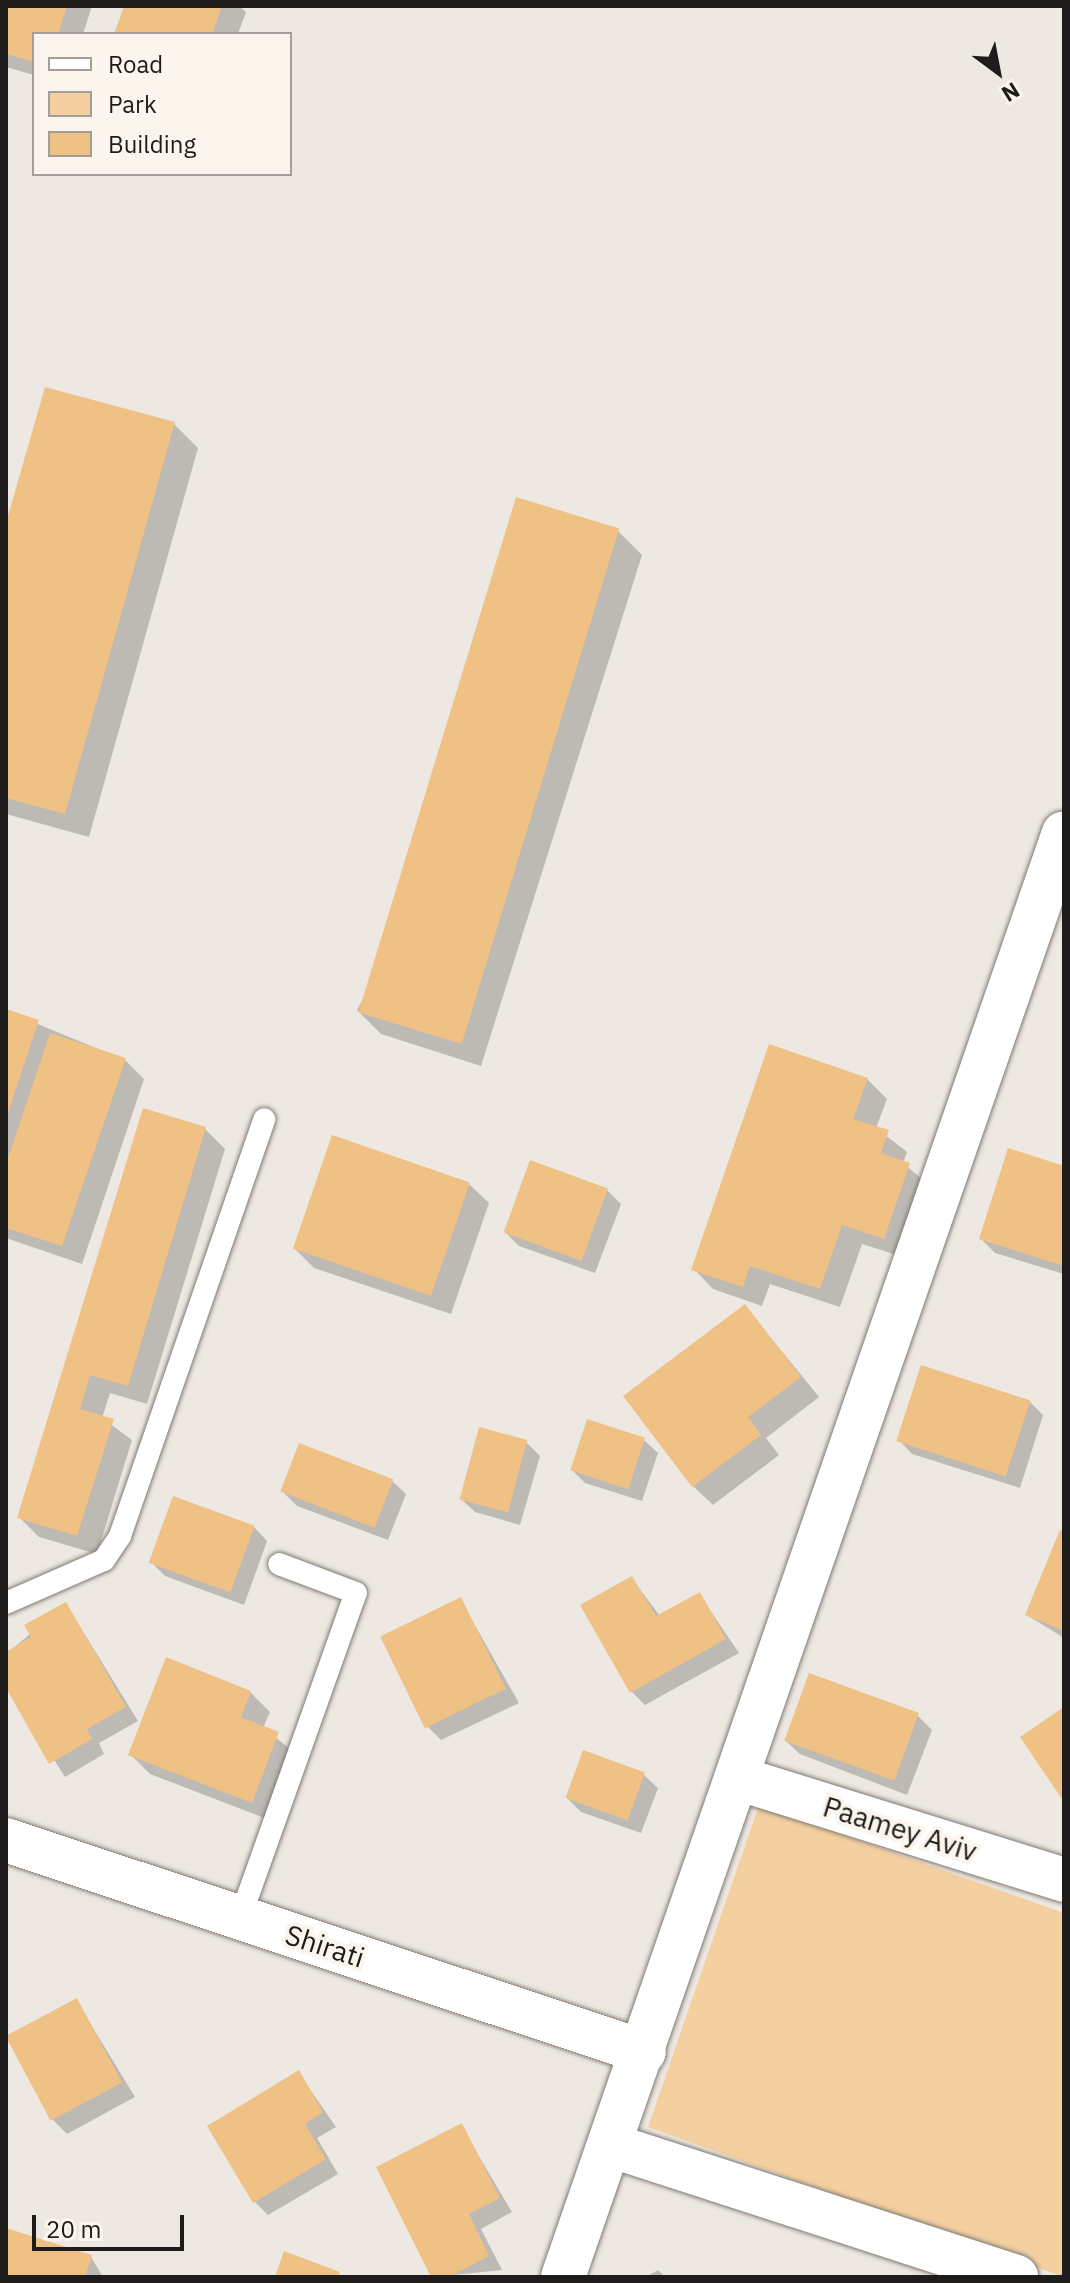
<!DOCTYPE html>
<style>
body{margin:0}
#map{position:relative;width:1070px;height:2283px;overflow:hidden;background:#ede8e1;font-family:"IBM Plex Sans",sans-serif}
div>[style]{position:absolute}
.green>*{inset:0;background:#f4d0a0}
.shadow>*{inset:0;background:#0003}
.building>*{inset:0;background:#efc184;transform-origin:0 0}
.roads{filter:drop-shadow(0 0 2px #7f7a74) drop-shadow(0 0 2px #7f7a74)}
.service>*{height:22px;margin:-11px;padding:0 11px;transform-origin:11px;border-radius:11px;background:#fff}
.minor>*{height:44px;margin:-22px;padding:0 22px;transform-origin:22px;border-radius:22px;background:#fff}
span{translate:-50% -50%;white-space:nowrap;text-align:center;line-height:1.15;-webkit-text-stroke:8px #fbf5ee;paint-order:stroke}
.street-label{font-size:28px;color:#1e1c1a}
.frame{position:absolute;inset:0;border:8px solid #1e1c1a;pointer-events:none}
.legend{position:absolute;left:32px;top:32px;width:260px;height:144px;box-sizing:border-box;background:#fbf5ee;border:2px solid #a39e99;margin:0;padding:10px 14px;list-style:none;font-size:24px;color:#1e1c1a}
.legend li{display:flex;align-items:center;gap:16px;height:40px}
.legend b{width:40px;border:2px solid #a39e99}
.north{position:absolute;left:958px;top:32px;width:80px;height:80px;-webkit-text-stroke:6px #fbf5ee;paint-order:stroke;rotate:148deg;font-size:22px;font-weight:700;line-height:32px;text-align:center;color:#1e1c1a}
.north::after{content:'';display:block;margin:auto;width:28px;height:36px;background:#1e1c1a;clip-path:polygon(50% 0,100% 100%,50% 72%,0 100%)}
.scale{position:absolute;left:32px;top:2215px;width:152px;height:36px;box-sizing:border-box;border:4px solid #1e1c1a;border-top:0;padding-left:10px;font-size:24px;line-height:28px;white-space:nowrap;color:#1e1c1a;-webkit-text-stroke:6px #fbf5ee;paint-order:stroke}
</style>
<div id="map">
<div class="green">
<i style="clip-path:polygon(759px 1805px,1064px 1913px,1064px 2277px,648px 2127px)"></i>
</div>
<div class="shadow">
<i style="clip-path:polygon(6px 6px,92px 6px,83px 34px,34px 34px,34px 75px,6px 67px)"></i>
<i style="clip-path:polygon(126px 6px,239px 6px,246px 12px,238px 34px,116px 34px)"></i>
<i style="clip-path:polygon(174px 424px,198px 448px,89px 837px,6px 814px,6px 531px)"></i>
<i style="clip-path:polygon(618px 531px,642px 555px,481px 1066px,381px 1034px,357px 1010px)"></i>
<i style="clip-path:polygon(6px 1011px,125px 1060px,144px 1079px,82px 1264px,6px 1238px)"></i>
<i style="clip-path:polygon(867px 1079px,887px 1099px,876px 1128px,907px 1152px,903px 1163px,928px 1184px,903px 1257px,862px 1244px,840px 1307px,770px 1284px,762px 1306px,713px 1289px,694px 1269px)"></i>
<i style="clip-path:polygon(205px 1129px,225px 1149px,147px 1404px,110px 1393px,102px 1418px,132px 1440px,97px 1554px,39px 1537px,19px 1517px)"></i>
<i style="clip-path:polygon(1064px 1168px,1064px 1274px,995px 1253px,981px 1239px)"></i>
<i style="clip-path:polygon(469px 1184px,489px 1203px,451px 1314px,314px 1268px,294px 1248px)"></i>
<i style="clip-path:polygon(607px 1190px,621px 1204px,595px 1273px,519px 1246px,505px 1232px)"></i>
<i style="clip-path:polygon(745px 1306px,819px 1397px,766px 1438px,779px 1455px,713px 1505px,693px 1486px)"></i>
<i style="clip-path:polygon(1030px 1402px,1043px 1415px,1020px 1488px,912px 1454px,899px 1440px)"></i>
<i style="clip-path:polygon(644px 1440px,658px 1453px,642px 1501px,585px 1483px,572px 1470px)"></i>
<i style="clip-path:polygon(526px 1442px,540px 1456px,520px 1525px,475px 1512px,461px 1499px)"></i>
<i style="clip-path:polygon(392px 1481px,406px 1494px,388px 1540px,297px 1506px,283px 1492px)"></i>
<i style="clip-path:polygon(254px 1527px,267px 1541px,244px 1605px,165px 1576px,151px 1562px)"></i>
<i style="clip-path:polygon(1064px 1533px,1064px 1638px,1027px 1615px)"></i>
<i style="clip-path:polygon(632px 1579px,660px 1616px,699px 1594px,739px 1653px,645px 1705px,632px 1692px)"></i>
<i style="clip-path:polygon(460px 1599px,519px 1703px,441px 1740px,428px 1727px)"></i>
<i style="clip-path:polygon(66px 1604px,138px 1721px,99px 1743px,104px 1754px,65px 1777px,6px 1684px,6px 1654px)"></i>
<i style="clip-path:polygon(250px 1692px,270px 1712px,263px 1728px,297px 1754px,272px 1821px,150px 1774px,130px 1754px)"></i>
<i style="clip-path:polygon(918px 1716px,932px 1730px,907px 1795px,800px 1754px,786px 1741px)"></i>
<i style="clip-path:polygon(644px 1775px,658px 1788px,641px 1833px,581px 1812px,567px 1798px)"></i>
<i style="clip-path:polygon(76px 2000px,135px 2097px,67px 2134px,53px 2120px)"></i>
<i style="clip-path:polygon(298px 2072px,336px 2127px,317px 2138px,338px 2174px,268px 2215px,255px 2202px)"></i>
<i style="clip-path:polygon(461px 2126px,512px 2212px,481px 2229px,502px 2270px,434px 2277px)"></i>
<i style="clip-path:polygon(6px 2230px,91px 2257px,103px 2277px,6px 2277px)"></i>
<i style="clip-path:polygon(658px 2270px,665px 2277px,646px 2277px)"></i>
</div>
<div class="building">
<i style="clip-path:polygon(6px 6px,67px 6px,58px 34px,34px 34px,34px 62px,6px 54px)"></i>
<i style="clip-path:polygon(124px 6px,222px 6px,212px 34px,114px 34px)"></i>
<i style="clip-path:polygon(45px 387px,175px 422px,65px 814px,6px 798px,6px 523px)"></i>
<i style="left:516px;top:497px;width:108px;height:539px;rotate:17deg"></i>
<i style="clip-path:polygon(6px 1009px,39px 1020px,7px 1116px,6px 1116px)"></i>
<i style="clip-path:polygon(50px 1033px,126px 1058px,62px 1246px,6px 1228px,6px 1164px)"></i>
<i style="clip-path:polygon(769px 1044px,868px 1078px,853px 1119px,889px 1130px,881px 1153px,910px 1163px,884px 1239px,842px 1225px,820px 1289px,750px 1266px,743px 1287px,691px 1270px)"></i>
<i style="clip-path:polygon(143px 1108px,206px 1127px,128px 1386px,90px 1375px,80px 1409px,114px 1419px,77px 1536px,17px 1518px)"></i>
<i style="left:332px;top:1135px;width:146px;height:120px;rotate:19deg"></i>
<i style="clip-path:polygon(1008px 1148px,1064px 1166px,1064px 1266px,979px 1239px)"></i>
<i style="left:530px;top:1160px;width:83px;height:77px;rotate:20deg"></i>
<i style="clip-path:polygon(745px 1304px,801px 1377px,748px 1417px,761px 1435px,692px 1487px,623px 1396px)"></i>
<i style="left:921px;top:1365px;width:115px;height:80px;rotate:18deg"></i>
<i style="left:587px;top:1419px;width:61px;height:54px;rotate:18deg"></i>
<i style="left:479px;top:1427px;width:50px;height:75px;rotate:15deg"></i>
<i style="left:299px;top:1443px;width:101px;height:52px;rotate:21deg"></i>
<i style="left:173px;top:1496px;width:87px;height:71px;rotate:20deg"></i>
<i style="clip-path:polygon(1060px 1530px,1064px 1531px,1064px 1631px,1025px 1615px)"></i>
<i style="clip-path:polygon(632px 1576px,656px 1616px,700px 1592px,726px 1639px,630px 1693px,580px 1605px)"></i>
<i style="left:461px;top:1597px;width:102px;height:90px;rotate:64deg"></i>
<i style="clip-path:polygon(66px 1602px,126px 1707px,87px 1729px,92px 1739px,49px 1764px,6px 1688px,6px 1652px,31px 1637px,24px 1625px)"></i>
<i style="clip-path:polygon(166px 1657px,251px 1691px,241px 1717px,279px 1732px,252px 1803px,128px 1755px)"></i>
<i style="left:809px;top:1673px;width:117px;height:72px;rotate:20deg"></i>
<i style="clip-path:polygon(1064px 1707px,1064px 1802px,1020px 1737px)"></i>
<i style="left:583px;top:1750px;width:66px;height:51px;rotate:20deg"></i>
<i style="left:77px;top:1998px;width:96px;height:81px;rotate:62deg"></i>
<i style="clip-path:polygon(299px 2070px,323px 2112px,305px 2124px,326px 2159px,253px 2203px,207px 2126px)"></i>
<i style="clip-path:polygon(462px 2123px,500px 2198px,469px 2214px,489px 2256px,449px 2277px,431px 2277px,376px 2167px)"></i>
<i style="clip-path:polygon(6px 2228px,92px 2255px,85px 2277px,6px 2277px)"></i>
<i style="clip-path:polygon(284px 2251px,340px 2272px,338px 2277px,275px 2277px)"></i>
</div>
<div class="roads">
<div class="service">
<i style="left:6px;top:1603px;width:107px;rotate:-23.7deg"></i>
<i style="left:104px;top:1560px;width:29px;rotate:-56deg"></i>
<i style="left:120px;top:1536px;width:441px;rotate:-70.9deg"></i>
<i style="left:240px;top:1918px;width:345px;rotate:-70.4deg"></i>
<i style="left:356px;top:1593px;width:82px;rotate:-159.4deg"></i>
</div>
<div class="minor">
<i style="left:737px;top:1778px;width:343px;rotate:17.3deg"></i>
<i style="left:6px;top:1840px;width:672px;rotate:18.38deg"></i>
<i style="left:613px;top:2146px;width:424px;rotate:18deg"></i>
<i style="left:563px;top:2277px;width:1528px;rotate:-70.87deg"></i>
</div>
</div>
<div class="street-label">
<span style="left:900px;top:1829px;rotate:17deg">Paamey Aviv</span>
<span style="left:325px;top:1946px;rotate:18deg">Shirati</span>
</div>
<div class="frame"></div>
<ul class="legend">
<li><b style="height:10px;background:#fff"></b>Road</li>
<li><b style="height:22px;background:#f4d0a0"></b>Park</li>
<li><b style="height:22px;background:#efc184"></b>Building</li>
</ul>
<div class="north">N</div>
<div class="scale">20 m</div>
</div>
